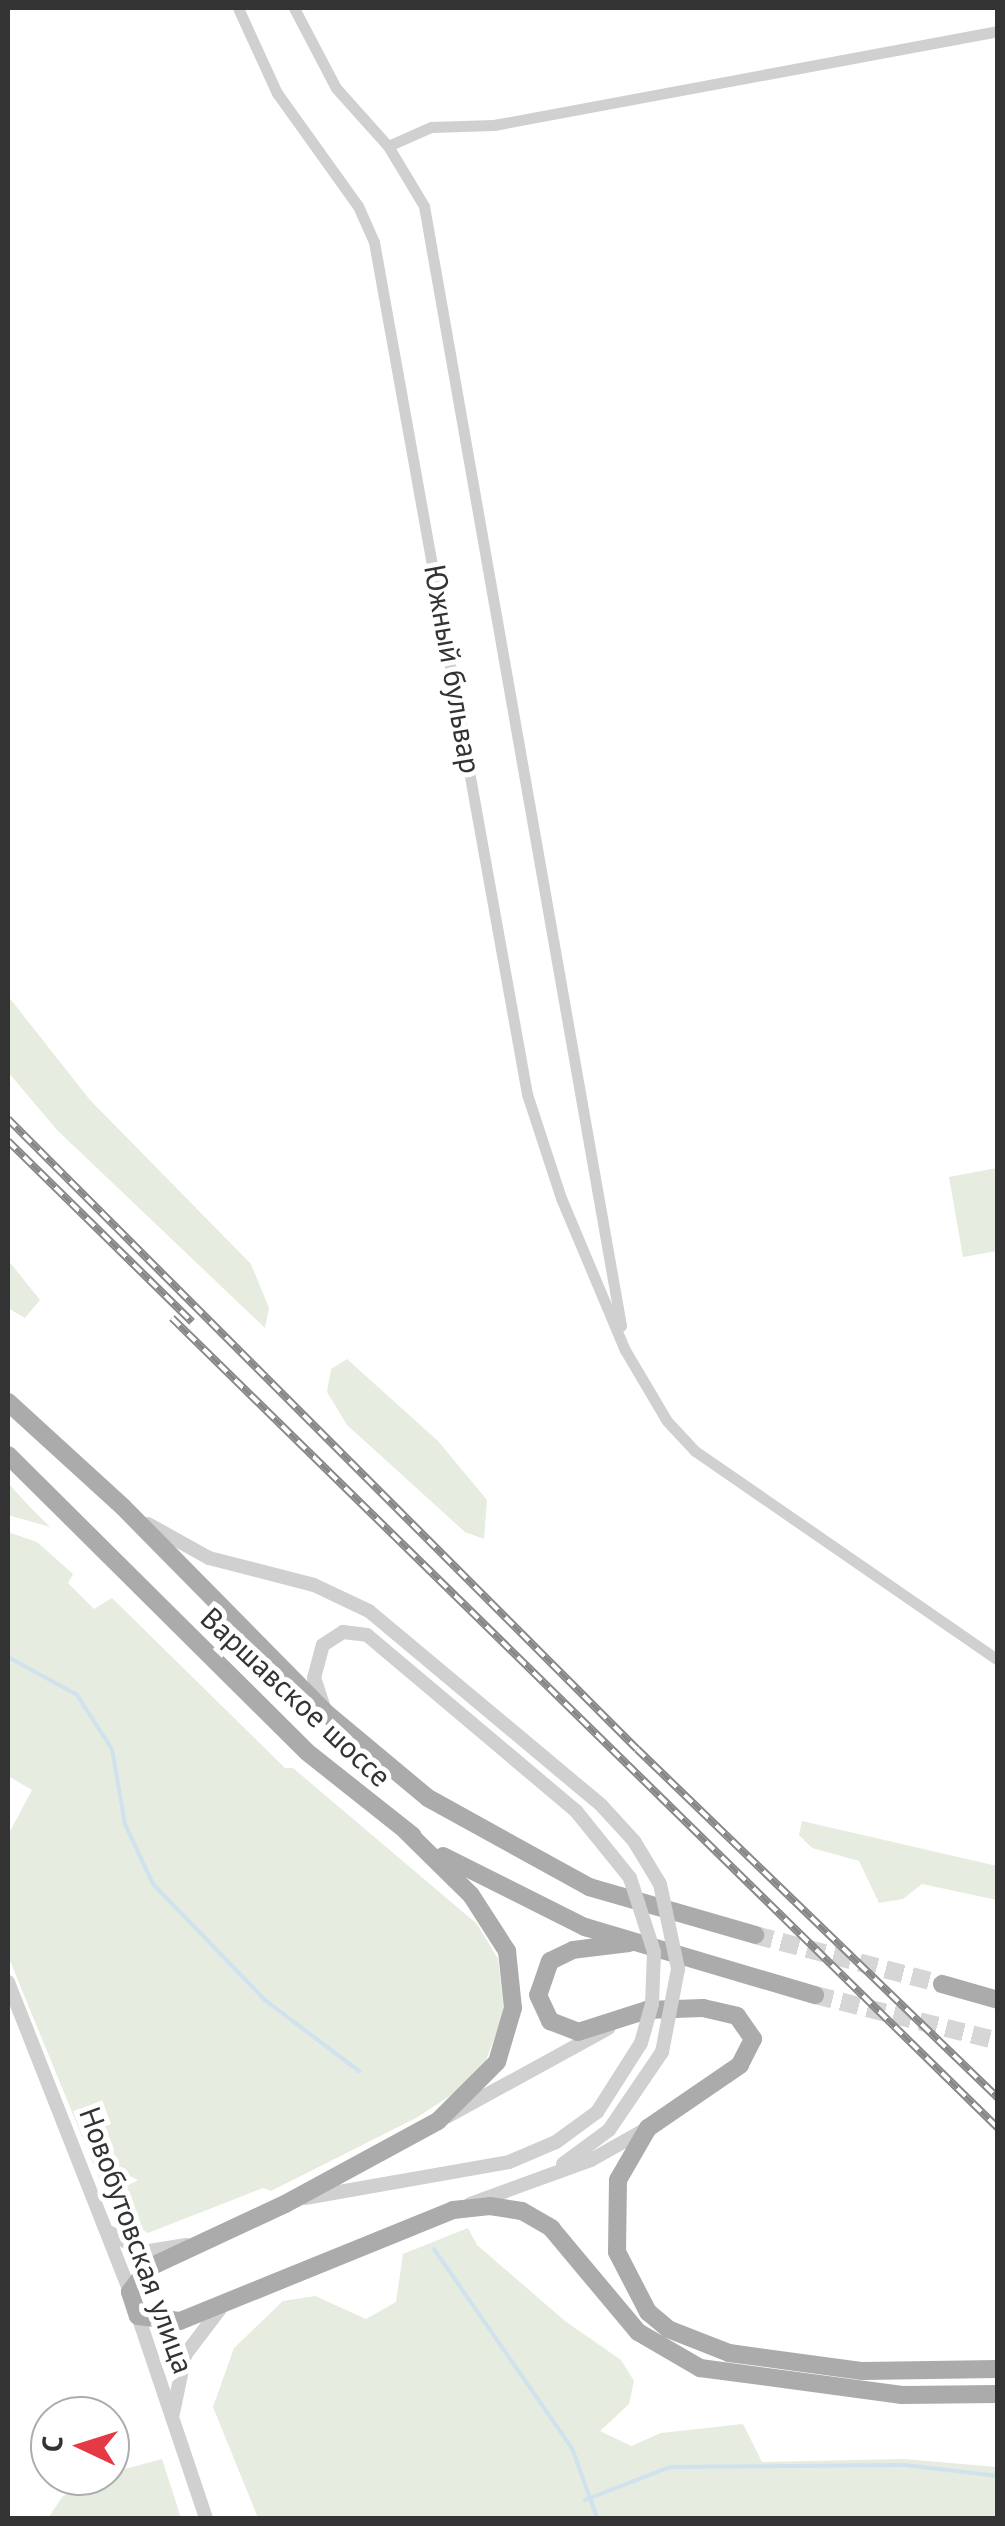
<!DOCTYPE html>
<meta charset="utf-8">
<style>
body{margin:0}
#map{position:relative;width:1005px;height:2526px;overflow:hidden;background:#fff;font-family:"PT Sans",sans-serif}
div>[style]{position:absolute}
.green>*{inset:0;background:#e6ecdf}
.stream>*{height:4px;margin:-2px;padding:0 2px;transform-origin:2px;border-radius:2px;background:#cfe2ee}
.primary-tunnel>*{height:18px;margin-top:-9px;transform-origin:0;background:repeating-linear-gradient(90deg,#d6d6d6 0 18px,transparent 0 27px)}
.minor>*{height:11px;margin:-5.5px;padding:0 5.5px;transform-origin:5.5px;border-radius:5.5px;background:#d0d0d0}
.tertiary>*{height:14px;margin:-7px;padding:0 7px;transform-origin:7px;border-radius:7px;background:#d0d0d0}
.primary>*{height:18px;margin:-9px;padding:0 9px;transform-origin:9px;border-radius:9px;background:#ababab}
.rail>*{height:8px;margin-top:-4px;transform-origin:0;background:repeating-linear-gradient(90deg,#fff 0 11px,#888 0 22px);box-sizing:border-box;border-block:2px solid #888}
.tertiary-bridge>*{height:14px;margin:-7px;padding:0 7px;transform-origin:7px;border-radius:7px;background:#d0d0d0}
span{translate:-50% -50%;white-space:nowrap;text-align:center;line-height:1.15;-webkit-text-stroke:10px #fff;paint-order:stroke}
.street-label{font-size:30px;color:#333}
.frame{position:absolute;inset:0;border:10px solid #333;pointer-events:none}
.north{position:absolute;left:30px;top:2396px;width:100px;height:100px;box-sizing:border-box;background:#fff;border:2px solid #adadad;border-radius:50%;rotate:274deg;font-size:28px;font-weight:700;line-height:40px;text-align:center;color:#333}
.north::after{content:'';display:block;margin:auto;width:35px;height:45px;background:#e63946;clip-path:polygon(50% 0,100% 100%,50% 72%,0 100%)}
</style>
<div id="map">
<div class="green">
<i style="clip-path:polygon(8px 996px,90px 1100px,251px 1264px,269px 1308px,265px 1328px,57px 1130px,8px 1072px)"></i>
<i style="clip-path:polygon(997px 1168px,997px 1251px,963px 1257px,949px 1177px)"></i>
<i style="clip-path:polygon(8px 1260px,40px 1300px,25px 1318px,8px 1308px)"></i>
<i style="clip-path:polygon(347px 1359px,438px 1441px,487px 1500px,484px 1539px,465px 1532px,347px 1425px,327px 1392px,331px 1369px)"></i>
<i style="clip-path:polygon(8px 1483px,28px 1505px,50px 1527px,8px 1515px)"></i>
<i style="clip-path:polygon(8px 1532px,37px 1542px,73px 1574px,68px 1583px,94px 1609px,112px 1598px,285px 1768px,293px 1768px,477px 1924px,498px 1959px,504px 2012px,482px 2071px,468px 2084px,416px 2118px,271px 2191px,263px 2188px,148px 2233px,125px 2220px,113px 2193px,104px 2190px,8px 1956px,8px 1835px,32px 1790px,8px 1776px)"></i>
<i style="clip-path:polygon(802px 1821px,997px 1866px,997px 1900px,922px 1884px,903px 1899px,879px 1903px,859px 1861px,812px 1848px,799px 1835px)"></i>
<i style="clip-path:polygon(468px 2228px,477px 2245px,565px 2321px,621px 2360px,634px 2381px,629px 2404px,600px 2431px,631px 2446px,661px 2433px,743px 2424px,762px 2462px,904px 2459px,997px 2467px,997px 2518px,258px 2518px,213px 2407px,234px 2348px,283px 2301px,315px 2296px,366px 2319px,396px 2302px,403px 2254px)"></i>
<i style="clip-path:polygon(162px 2459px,181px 2518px,48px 2518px,63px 2496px,110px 2473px)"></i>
</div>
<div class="stream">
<i style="left:8px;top:1657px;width:79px;rotate:28.8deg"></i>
<i style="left:77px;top:1695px;width:64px;rotate:57.1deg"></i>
<i style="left:112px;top:1749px;width:76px;rotate:80.2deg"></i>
<i style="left:125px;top:1824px;width:66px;rotate:65deg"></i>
<i style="left:153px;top:1884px;width:161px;rotate:46deg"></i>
<i style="left:265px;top:2000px;width:118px;rotate:37.1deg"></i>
<i style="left:434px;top:2249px;width:242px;rotate:55.3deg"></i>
<i style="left:572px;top:2448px;width:74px;rotate:70.3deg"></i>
<i style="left:585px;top:2500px;width:91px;rotate:-21.2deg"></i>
<i style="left:670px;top:2467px;width:234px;rotate:-0.5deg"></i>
<i style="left:904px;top:2465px;width:95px;rotate:6.7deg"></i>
</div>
<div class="primary-tunnel">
<i style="left:755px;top:1935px;width:193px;rotate:14.7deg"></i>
<i style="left:815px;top:1995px;width:189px;rotate:14.1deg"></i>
</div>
<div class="minor">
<i style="left:238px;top:8px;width:94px;rotate:65.4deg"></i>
<i style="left:277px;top:93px;width:139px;rotate:54.4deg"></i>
<i style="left:358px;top:206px;width:39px;rotate:66deg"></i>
<i style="left:374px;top:242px;width:866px;rotate:79.82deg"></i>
<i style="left:527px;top:1094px;width:109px;rotate:71.9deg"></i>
<i style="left:561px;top:1198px;width:165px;rotate:67.2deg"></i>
<i style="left:625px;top:1350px;width:82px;rotate:59.4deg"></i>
<i style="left:667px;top:1421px;width:41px;rotate:47deg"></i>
<i style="left:695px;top:1451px;width:368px;rotate:34.6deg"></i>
<i style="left:294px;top:8px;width:90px;rotate:62.3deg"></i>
<i style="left:336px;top:88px;width:78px;rotate:48.1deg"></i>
<i style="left:388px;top:146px;width:70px;rotate:59deg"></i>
<i style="left:424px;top:206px;width:1137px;rotate:80.02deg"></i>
<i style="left:388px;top:146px;width:47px;rotate:-23.8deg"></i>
<i style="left:431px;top:127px;width:63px;rotate:-1.8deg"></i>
<i style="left:494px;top:125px;width:513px;rotate:-10.56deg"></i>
</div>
<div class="tertiary">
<i style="left:148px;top:1524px;width:70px;rotate:29.1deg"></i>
<i style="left:209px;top:1558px;width:108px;rotate:14.4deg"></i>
<i style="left:314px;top:1585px;width:61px;rotate:25.3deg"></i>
<i style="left:369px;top:1611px;width:302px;rotate:39.9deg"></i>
<i style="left:324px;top:1708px;width:32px;rotate:-108deg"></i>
<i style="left:314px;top:1678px;width:34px;rotate:-75deg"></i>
<i style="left:323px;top:1645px;width:24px;rotate:-33deg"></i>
<i style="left:343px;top:1632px;width:24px;rotate:7deg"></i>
<i style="left:367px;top:1635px;width:273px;rotate:40.1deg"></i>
<i style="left:8px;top:1982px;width:333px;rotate:68.5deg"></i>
<i style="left:448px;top:2116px;width:183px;rotate:-28.7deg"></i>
<i style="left:563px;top:2164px;width:57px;rotate:-36.5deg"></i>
<i style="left:305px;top:2198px;width:207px;rotate:-10deg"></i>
<i style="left:509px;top:2162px;width:51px;rotate:-23.1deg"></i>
<i style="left:556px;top:2142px;width:51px;rotate:-36.2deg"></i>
<i style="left:470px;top:2204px;width:129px;rotate:-20deg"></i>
<i style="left:591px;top:2160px;width:65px;rotate:-29.3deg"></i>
<i style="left:109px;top:2232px;width:39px;rotate:30deg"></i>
<i style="left:143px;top:2252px;width:44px;rotate:-9.2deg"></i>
<i style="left:138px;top:2316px;width:213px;rotate:71.4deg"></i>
<i style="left:173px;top:2413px;width:59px;rotate:-78.3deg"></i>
<i style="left:185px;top:2355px;width:58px;rotate:-52.7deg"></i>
</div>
<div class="primary">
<i style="left:8px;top:1402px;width:156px;rotate:42.4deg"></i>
<i style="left:123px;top:1507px;width:289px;rotate:45.4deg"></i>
<i style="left:326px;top:1713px;width:133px;rotate:39.8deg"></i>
<i style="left:428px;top:1798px;width:184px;rotate:28.9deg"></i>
<i style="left:589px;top:1887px;width:173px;rotate:16.1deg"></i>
<i style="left:8px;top:1455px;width:421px;rotate:44.8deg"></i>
<i style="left:307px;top:1752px;width:135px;rotate:38.4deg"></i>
<i style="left:406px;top:1831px;width:91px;rotate:44.6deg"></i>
<i style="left:471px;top:1895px;width:67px;rotate:57.3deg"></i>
<i style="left:507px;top:1951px;width:57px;rotate:84deg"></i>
<i style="left:513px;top:2008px;width:56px;rotate:106.5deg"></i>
<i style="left:497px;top:2062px;width:83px;rotate:135deg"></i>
<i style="left:438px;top:2121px;width:174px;rotate:151.5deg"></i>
<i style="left:285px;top:2204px;width:151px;rotate:155deg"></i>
<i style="left:148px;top:2268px;width:30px;rotate:127deg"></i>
<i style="left:130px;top:2292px;width:25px;rotate:72deg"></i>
<i style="left:138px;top:2316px;width:42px;rotate:6.8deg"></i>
<i style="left:180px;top:2321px;width:295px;rotate:-22.1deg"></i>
<i style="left:453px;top:2210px;width:37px;rotate:-6deg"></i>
<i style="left:490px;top:2206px;width:32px;rotate:9deg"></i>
<i style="left:522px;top:2211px;width:34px;rotate:30deg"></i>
<i style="left:551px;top:2228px;width:136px;rotate:50.1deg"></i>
<i style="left:638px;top:2332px;width:72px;rotate:30.1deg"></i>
<i style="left:700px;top:2368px;width:204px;rotate:7.6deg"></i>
<i style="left:902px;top:2395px;width:96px;rotate:-0.6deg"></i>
<i style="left:443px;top:1856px;width:159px;rotate:26.6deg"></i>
<i style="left:585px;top:1927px;width:240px;rotate:16.5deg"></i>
<i style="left:629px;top:1943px;width:56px;rotate:172.9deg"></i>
<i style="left:573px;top:1950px;width:25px;rotate:154deg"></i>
<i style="left:550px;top:1961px;width:36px;rotate:109deg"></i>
<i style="left:538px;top:1995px;width:29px;rotate:65deg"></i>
<i style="left:550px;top:2021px;width:30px;rotate:21deg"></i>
<i style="left:578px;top:2032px;width:72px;rotate:-17.7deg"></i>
<i style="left:647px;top:2010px;width:56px;rotate:-2deg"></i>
<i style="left:703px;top:2008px;width:35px;rotate:13deg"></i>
<i style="left:737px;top:2016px;width:28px;rotate:55deg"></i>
<i style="left:753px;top:2039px;width:29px;rotate:117deg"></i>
<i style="left:740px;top:2065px;width:112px;rotate:145.6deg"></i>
<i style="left:648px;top:2128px;width:60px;rotate:120deg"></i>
<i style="left:618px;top:2180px;width:72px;rotate:90.8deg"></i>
<i style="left:617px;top:2252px;width:68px;rotate:62.7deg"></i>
<i style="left:648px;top:2312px;width:26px;rotate:40deg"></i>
<i style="left:668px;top:2329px;width:66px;rotate:21.5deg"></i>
<i style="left:729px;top:2353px;width:135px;rotate:7.7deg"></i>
<i style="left:863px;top:2371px;width:135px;rotate:-0.8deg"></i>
<i style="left:942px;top:1984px;width:58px;rotate:15.9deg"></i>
</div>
<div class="rail">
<i style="left:8px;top:1119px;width:890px;rotate:45.05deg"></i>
<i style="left:637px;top:1749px;width:502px;rotate:44.03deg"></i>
<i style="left:8px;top:1141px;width:258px;rotate:44.5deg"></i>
<i style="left:172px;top:1318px;width:1157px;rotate:44.44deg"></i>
</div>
<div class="tertiary-bridge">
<i style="left:601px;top:1805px;width:49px;rotate:47.5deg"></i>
<i style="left:634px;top:1841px;width:50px;rotate:58.8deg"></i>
<i style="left:660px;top:1884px;width:87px;rotate:78deg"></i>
<i style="left:678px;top:1969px;width:85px;rotate:100.9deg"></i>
<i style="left:662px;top:2052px;width:94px;rotate:124.2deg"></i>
<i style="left:576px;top:1811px;width:86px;rotate:51.1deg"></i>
<i style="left:630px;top:1878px;width:78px;rotate:72deg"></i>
<i style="left:654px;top:1952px;width:52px;rotate:92.2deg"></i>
<i style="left:652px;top:2004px;width:41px;rotate:105.8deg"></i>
<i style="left:641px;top:2043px;width:82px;rotate:122.5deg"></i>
</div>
<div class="street-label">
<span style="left:453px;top:669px;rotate:80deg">Южный бульвар</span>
<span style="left:296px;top:1697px;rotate:43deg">Варшавское шоссе</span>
<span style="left:137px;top:2240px;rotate:70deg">Новобутовская улица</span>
</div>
<div class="frame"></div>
<div class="north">С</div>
</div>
